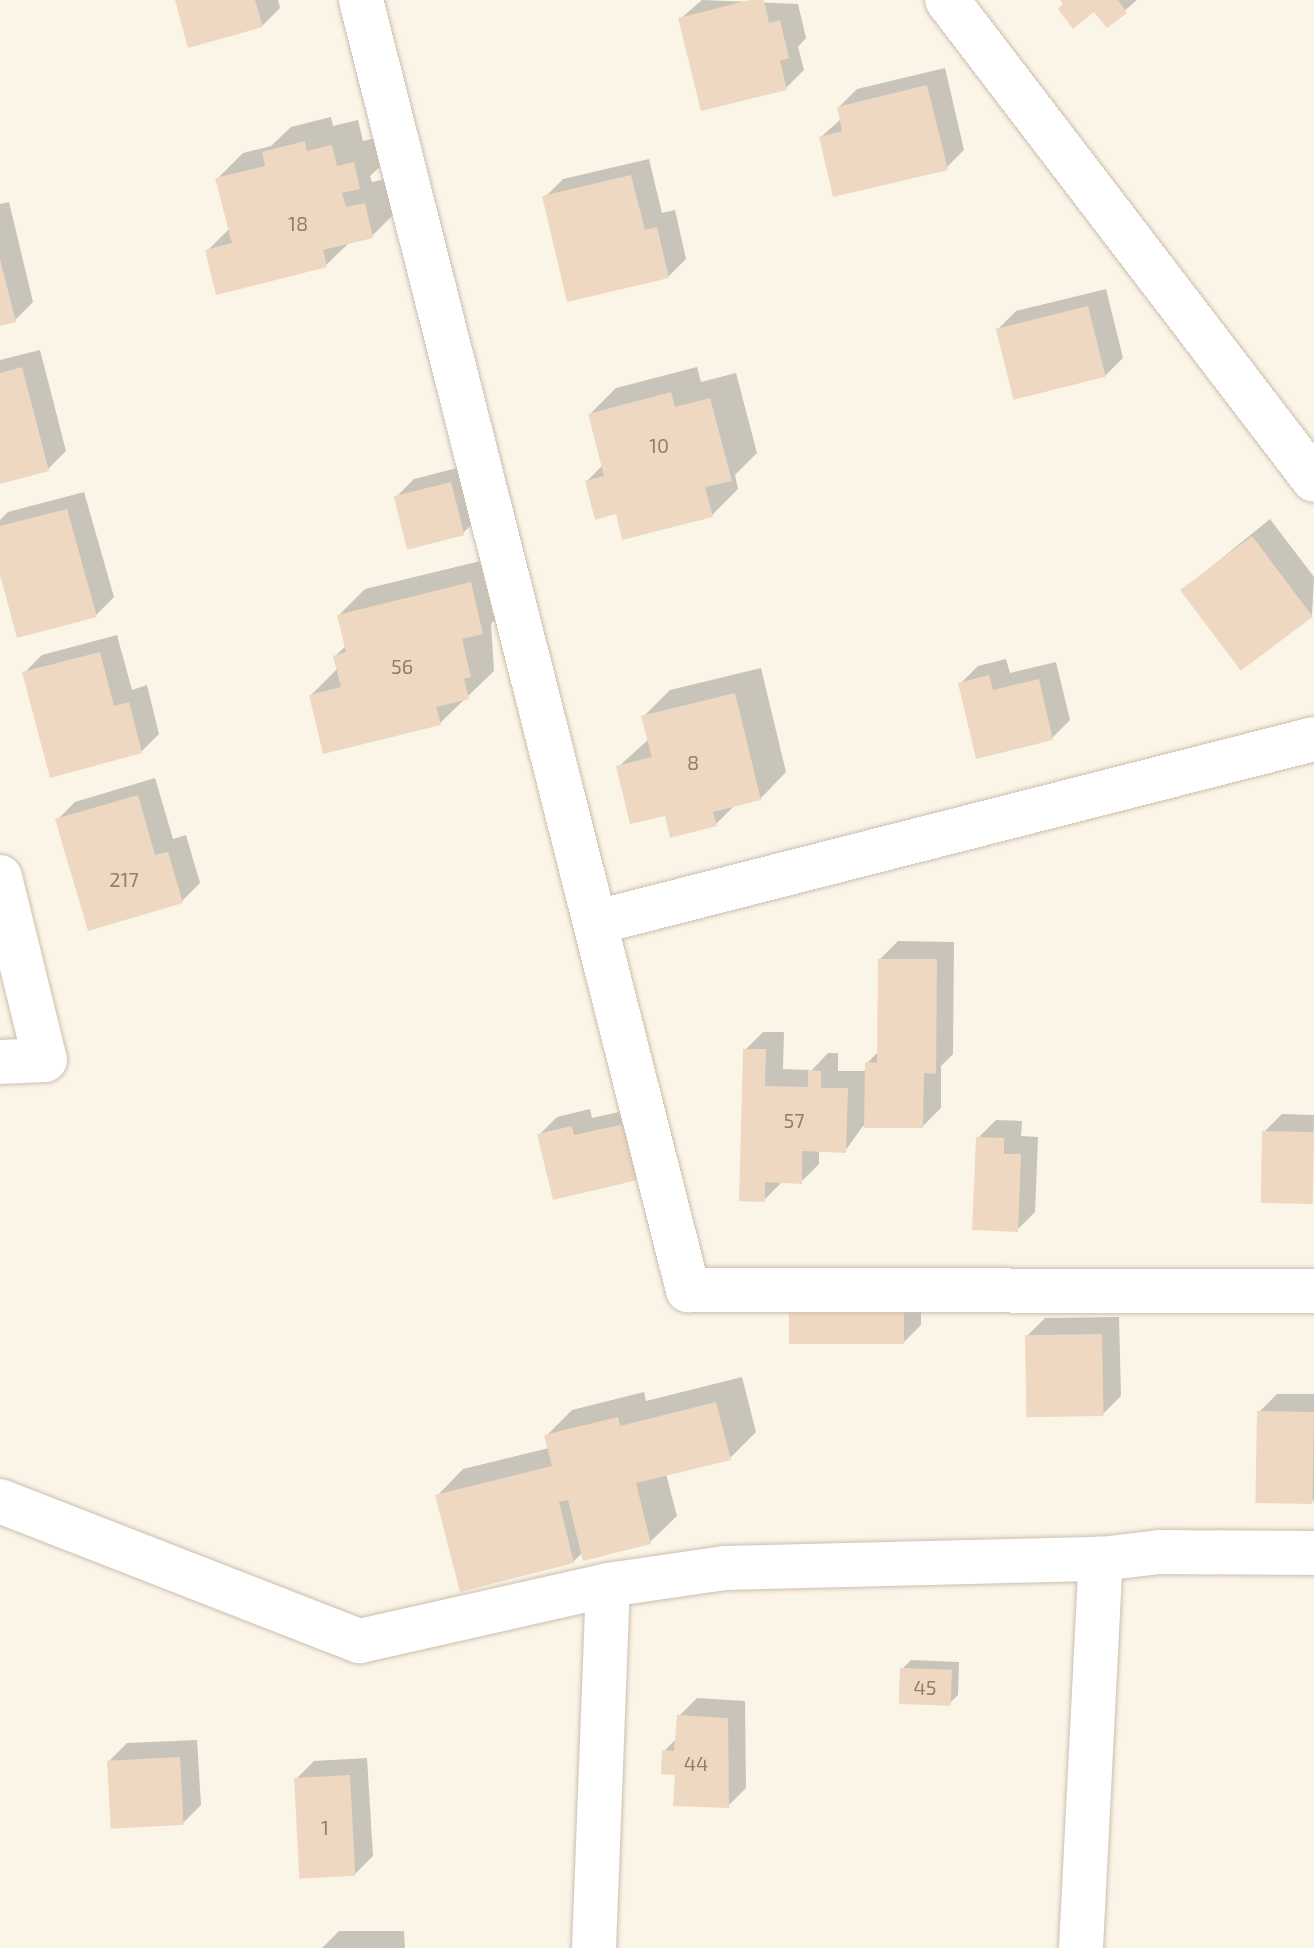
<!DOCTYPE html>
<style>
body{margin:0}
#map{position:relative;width:1314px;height:1948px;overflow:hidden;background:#fbf5e8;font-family:"Exo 2",sans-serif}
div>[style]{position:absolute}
.shadow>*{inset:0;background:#0003}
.building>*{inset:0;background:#efd8c2;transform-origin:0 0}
.roads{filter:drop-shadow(0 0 2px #cdbeaf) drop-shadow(0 0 2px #cdbeaf)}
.street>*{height:44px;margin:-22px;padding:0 22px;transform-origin:22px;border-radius:22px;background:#fff}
span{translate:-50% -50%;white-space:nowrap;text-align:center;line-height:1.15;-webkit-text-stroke:6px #fef9ef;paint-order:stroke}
.number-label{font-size:20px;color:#937d6b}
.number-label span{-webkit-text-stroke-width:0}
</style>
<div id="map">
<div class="shadow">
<i style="clip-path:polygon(177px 0,278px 0,280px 8px,262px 26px)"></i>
<i style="clip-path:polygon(702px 0,798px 4px,806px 38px,798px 47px,804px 70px,786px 88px,680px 19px)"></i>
<i style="clip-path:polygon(1063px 0,1137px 0,1107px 26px,1094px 9px)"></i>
<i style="clip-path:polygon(945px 68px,964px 150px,946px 168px,821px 137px,841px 119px,839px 107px,857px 89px)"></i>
<i style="clip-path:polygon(331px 117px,333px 126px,358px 120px,363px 141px,380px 137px,386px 161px,370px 176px,372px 182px,391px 178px,398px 210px,372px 236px,350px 242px,326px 265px,207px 251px,230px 228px,217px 179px,243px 153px,271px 146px,291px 127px)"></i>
<i style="clip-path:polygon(649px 159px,662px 213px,675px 210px,686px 259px,668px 277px,545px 197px,563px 179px)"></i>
<i style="clip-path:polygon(9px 202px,33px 302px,15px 320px,0 324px,0 204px)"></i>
<i style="clip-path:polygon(1106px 289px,1123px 358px,1105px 376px,998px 329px,1016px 311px)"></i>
<i style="clip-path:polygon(40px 350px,66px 451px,48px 469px,0 482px,0 360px)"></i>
<i style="clip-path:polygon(697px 367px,701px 382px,736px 373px,757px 453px,735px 475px,738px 489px,712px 515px,617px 512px,587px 481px,603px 465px,590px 414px,616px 388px)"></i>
<i style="clip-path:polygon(469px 465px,481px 515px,463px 533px,396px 497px,414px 479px)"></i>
<i style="clip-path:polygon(84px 492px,114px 597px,96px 615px,0 568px,0 520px,8px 512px)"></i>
<i style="clip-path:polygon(1270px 519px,1314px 577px,1312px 615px,1183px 590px)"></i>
<i style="clip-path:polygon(497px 557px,508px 606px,491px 624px,494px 671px,440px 723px,311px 695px,338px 668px,335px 656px,347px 645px,339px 615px,365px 589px)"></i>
<i style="clip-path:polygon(117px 635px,132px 690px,147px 685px,159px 734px,141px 752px,24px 673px,42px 655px)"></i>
<i style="clip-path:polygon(1006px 659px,1010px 673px,1056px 662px,1070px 720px,1052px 738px,960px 684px,978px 666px)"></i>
<i style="clip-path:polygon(761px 668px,786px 772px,760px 799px,736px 804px,716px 824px,666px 813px,618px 767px,649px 739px,644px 716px,670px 690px)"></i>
<i style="clip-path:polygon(155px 778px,173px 839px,186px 835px,200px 883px,182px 901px,57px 820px,75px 802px)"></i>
<i style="clip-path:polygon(898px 941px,954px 942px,953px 1054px,941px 1066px,941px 1108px,923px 1126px,863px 1126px,845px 1151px,819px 1150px,819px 1164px,801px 1182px,783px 1181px,764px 1200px,745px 1050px,763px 1032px,784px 1032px,783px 1069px,812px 1070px,828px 1053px,838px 1053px,838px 1071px,867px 1071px,867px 1063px,879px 1051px,880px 959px)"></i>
<i style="clip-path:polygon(646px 1106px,659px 1159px,539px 1135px,557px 1117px,590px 1109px,592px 1118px)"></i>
<i style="clip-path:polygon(1282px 1114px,1314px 1115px,1312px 1201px,1264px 1132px)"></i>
<i style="clip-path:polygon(996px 1120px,1022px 1121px,1021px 1136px,1038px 1137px,1035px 1212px,1017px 1230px,978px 1138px)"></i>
<i style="clip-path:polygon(921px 1283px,921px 1325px,903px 1343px,791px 1302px)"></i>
<i style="clip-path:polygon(1119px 1317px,1121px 1396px,1103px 1414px,1027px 1336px,1045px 1318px)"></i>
<i style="clip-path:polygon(742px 1377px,756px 1432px,730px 1458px,666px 1474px,677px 1516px,650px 1542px,583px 1552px,573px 1562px,437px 1496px,463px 1469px,549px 1448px,546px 1436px,572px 1410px,644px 1392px,646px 1401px)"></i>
<i style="clip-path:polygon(1277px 1394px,1314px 1394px,1314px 1502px,1259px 1412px)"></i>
<i style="clip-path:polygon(911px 1660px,959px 1662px,958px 1695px,949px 1704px,902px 1669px)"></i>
<i style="clip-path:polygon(697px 1698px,745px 1701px,746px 1788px,728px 1806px,677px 1773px,664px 1751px,677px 1738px,679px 1716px)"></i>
<i style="clip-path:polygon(197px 1740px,201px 1805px,183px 1823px,109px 1761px,127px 1743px)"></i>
<i style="clip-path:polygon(367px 1758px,373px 1856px,355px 1874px,296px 1779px,314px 1761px)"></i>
<i style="clip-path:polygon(339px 1931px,404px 1931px,405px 1948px,322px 1948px)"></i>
</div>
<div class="building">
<i style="clip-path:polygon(175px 0,255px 0,263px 27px,188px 48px)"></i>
<i style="clip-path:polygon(750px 0,764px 0,769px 23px,780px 20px,789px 58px,780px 61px,787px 90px,701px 111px,678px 18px)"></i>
<i style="clip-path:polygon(1060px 0,1118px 0,1127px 13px,1107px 28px,1094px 12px,1073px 29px,1058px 9px,1063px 4px)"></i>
<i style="clip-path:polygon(927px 85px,948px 170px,833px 197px,819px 137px,842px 131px,837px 107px)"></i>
<i style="clip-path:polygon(305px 141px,307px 151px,332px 145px,337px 166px,354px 162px,360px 189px,342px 193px,346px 207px,365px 203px,373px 238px,323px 250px,327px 267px,216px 295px,205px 250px,232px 243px,215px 178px,265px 166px,262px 152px)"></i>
<i style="clip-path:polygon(631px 175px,645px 230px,657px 227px,669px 278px,567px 302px,542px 196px)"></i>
<i style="clip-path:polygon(0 259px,16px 322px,0 326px)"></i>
<i style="left:1088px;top:306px;width:73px;height:95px;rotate:76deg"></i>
<i style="clip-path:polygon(22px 367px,49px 471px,0 484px,0 373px)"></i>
<i style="clip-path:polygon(671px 392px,675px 407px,710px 398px,732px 481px,705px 487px,713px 517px,622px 540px,616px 514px,595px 520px,585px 481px,604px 476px,588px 414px)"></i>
<i style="left:451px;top:482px;width:55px;height:59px;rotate:76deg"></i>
<i style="clip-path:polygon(67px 509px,97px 617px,17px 638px,0 575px,0 526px)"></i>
<i style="left:1252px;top:536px;width:101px;height:90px;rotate:53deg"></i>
<i style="clip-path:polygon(471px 582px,483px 634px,462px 639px,471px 677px,464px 679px,469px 699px,436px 707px,441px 725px,323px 754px,309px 695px,341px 687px,333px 656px,346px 652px,337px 615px)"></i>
<i style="clip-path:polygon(100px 652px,114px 706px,129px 702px,142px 753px,50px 778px,22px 672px)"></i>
<i style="clip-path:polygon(989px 675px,993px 690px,1039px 679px,1053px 740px,976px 759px,958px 683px)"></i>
<i style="clip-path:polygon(735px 693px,761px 800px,713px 812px,717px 826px,670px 838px,665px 816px,630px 824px,616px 766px,652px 757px,641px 716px)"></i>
<i style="clip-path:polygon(138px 795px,155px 855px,168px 852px,183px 903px,88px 931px,55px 819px)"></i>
<i style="clip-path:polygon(878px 959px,937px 959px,936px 1074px,924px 1073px,923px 1128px,864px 1128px,865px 1062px,877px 1063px)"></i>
<i style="clip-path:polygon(743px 1049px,766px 1049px,765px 1086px,808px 1087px,808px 1070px,821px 1071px,821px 1088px,848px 1088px,846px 1153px,802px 1151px,802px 1184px,765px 1182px,765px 1202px,739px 1201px)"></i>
<i style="clip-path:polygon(629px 1123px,642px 1179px,553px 1200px,537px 1134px,572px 1126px,574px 1135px)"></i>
<i style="left:1262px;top:1131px;width:52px;height:72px;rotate:1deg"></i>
<i style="clip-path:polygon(976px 1137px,1004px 1138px,1004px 1154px,1021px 1154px,1018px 1232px,972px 1230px)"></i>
<i style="left:789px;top:1301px;width:115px;height:43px"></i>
<i style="left:1102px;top:1334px;width:82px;height:77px;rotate:89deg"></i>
<i style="clip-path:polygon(716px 1402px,731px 1460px,636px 1483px,651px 1544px,583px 1561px,568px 1500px,559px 1502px,574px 1563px,460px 1592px,435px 1495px,552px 1466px,544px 1435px,618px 1417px,620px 1426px)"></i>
<i style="left:1257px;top:1411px;width:57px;height:92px;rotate:1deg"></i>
<i style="left:900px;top:1668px;width:52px;height:36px;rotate:2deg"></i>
<i style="clip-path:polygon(677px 1715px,728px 1718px,729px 1808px,673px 1806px,675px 1775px,661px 1774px,662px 1750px,674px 1751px)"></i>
<i style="left:180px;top:1757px;width:68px;height:73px;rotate:87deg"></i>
<i style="left:350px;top:1775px;width:101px;height:56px;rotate:87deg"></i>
</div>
<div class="roads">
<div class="street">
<i style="left:361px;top:0;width:1331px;rotate:75.78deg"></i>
<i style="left:688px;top:1290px;width:626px;rotate:0.09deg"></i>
<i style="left:947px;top:0;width:604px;rotate:52.6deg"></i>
<i style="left:0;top:877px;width:188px;rotate:76.2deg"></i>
<i style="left:45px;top:1060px;width:45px;rotate:177.5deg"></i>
<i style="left:597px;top:922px;width:740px;rotate:-14.32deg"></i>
<i style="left:0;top:1501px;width:386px;rotate:21.3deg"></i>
<i style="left:360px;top:1641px;width:254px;rotate:-12.7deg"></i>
<i style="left:608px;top:1585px;width:118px;rotate:-8.3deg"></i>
<i style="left:725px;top:1568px;width:376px;rotate:-1.4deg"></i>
<i style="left:1101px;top:1559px;width:59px;rotate:-6.8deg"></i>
<i style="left:1160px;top:1552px;width:154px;rotate:0.4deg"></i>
<i style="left:594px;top:1948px;width:363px;rotate:-87.8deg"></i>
<i style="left:1081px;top:1948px;width:390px;rotate:-87.1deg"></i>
</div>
</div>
<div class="number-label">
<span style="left:298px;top:223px">18</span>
<span style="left:659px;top:445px">10</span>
<span style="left:402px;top:666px">56</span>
<span style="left:693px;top:762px">8</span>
<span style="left:124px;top:879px">217</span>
<span style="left:794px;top:1120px">57</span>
<span style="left:925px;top:1687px">45</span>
<span style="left:696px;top:1763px">44</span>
<span style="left:325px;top:1827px">1</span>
</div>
</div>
